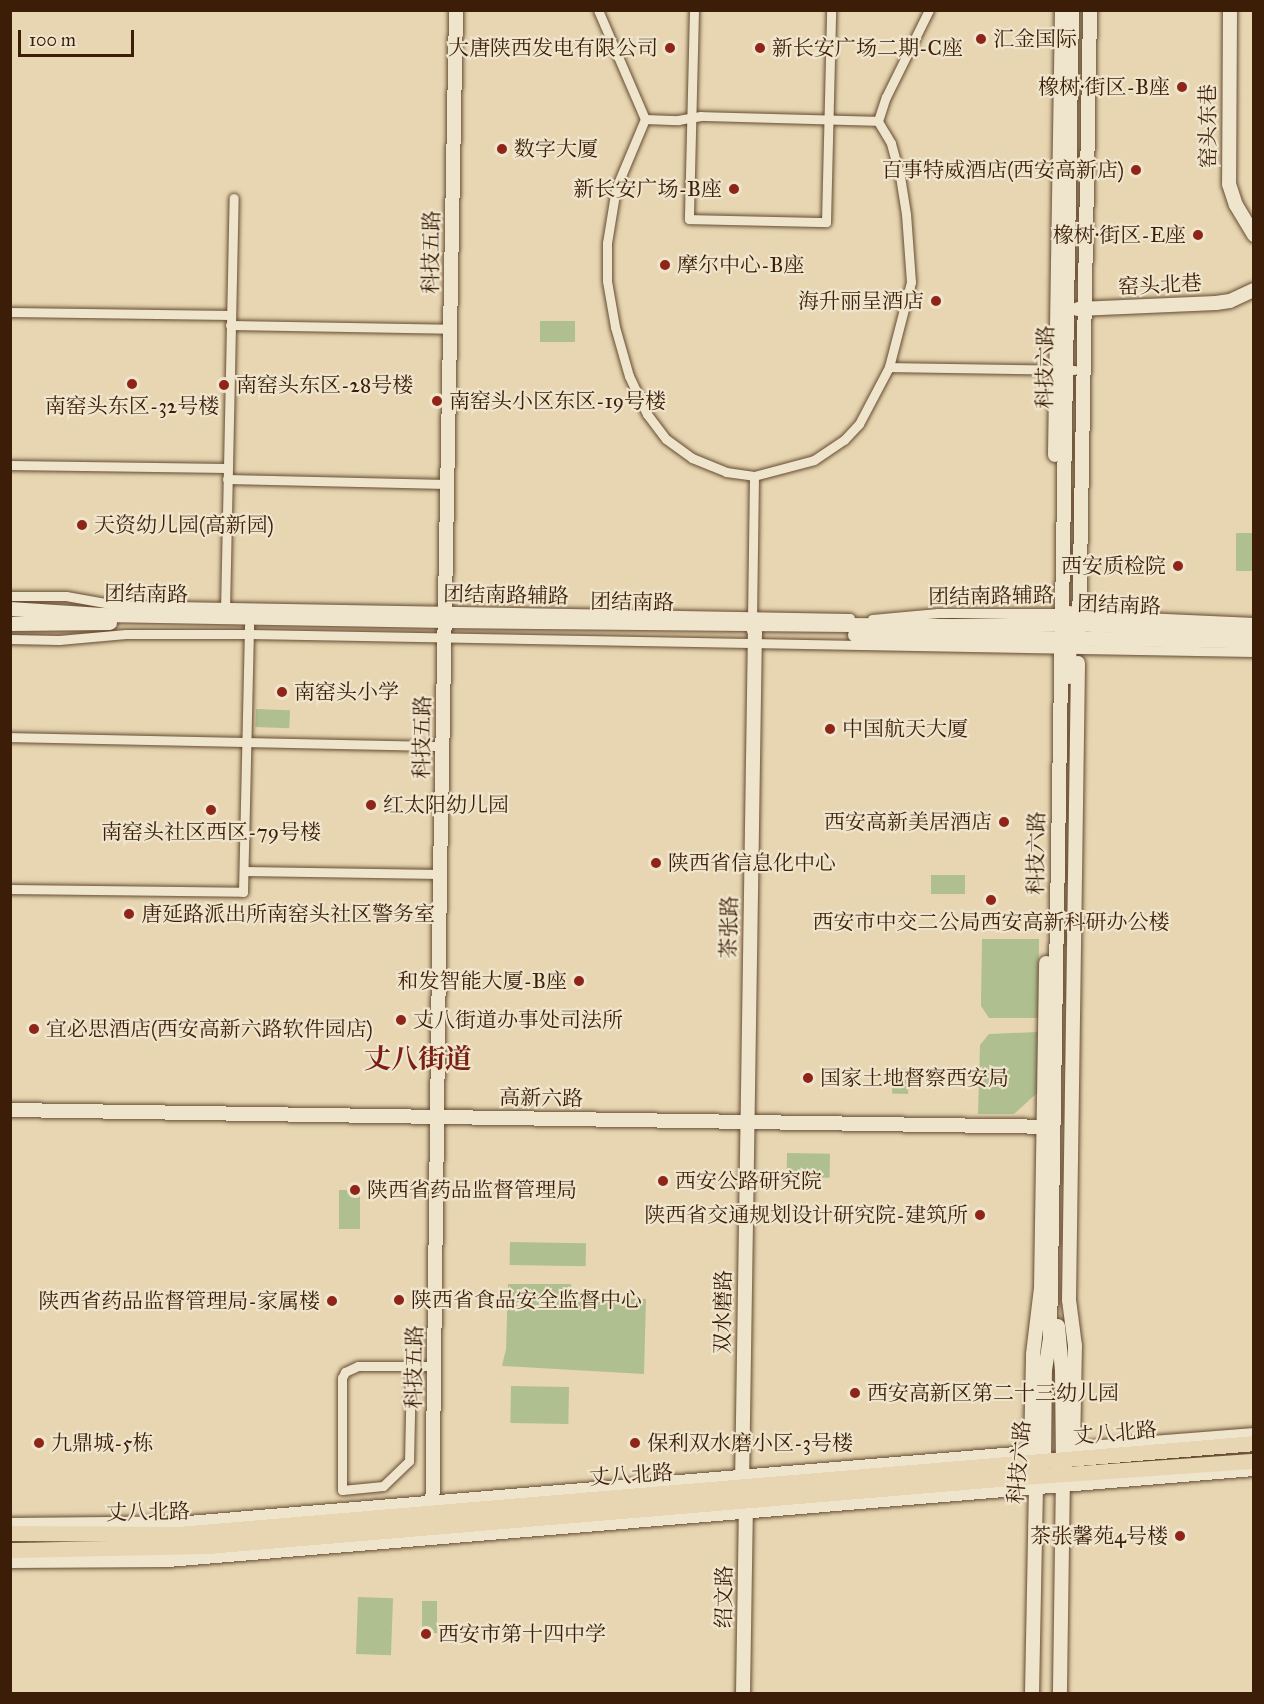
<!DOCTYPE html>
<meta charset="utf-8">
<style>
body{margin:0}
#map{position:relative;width:1264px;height:1704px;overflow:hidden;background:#e7d6b1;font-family:"IM FELL Great Primer","Noto Serif SC",serif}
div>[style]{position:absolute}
.green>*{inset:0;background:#afbf90;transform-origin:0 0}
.roads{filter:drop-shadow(0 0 2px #664b32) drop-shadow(0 0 2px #664b32)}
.street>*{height:9px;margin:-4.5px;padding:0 4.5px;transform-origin:4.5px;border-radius:4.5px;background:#efe4cc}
.secondary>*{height:14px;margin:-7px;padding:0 7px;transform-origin:7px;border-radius:7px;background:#efe4cc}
.primary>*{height:15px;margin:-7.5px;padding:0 7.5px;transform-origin:7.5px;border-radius:7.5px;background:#e7d6b1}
.dots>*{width:16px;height:16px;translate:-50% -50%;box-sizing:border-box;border:3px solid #efe4cc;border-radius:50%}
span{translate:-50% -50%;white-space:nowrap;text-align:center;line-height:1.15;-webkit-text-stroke:4.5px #efe4cc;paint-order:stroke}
.poi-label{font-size:21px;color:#3b1d08}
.left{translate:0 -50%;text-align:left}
.right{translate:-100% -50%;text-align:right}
.street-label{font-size:21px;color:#3b1d08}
.district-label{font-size:27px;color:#7a1f14;font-weight:700}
.frame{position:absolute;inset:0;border:12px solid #3b1d08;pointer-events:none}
.scale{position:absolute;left:18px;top:30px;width:116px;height:27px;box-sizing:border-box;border:3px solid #3b1d08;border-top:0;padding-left:8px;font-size:18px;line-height:21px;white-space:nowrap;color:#3b1d08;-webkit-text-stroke:4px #efe4cc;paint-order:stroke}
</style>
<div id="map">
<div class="green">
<i style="left:540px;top:321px;width:35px;height:21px"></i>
<i style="left:1236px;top:533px;width:17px;height:38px"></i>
<i style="left:256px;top:709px;width:34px;height:18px;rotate:2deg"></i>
<i style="left:931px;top:875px;width:34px;height:19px"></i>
<i style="clip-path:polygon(982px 939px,1039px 939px,1038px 1018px,989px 1018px,981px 1006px)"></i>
<i style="clip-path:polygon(1038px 1032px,1037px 1093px,1014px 1114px,978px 1114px,980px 1045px,989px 1034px)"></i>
<i style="left:909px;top:1069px;width:25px;height:16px;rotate:92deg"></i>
<i style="left:787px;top:1153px;width:43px;height:24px;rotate:1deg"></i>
<i style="left:339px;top:1190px;width:21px;height:39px"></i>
<i style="left:510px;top:1242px;width:76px;height:23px;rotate:1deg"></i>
<i style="clip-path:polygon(508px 1284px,571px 1284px,571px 1299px,646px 1299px,644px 1374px,502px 1366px,506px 1349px)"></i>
<i style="left:511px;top:1386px;width:58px;height:37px;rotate:1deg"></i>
<i style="left:358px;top:1597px;width:35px;height:57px;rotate:2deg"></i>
<i style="left:422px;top:1601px;width:15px;height:32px"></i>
</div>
<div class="roads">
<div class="street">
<i style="left:598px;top:10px;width:119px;rotate:66.7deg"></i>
<i style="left:645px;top:119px;width:75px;rotate:112.8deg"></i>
<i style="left:616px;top:188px;width:56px;rotate:99.3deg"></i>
<i style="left:607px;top:243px;width:38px;rotate:90deg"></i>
<i style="left:607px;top:281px;width:47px;rotate:80.1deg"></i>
<i style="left:615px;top:327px;width:51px;rotate:74.1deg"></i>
<i style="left:629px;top:376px;width:42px;rotate:64.7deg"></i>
<i style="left:647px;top:414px;width:31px;rotate:53deg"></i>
<i style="left:666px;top:439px;width:32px;rotate:36deg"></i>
<i style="left:692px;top:458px;width:37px;rotate:22deg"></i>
<i style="left:726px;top:472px;width:28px;rotate:8deg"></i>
<i style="left:754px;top:476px;width:62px;rotate:-14.9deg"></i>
<i style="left:814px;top:460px;width:36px;rotate:-34deg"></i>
<i style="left:844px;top:440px;width:22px;rotate:-47deg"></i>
<i style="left:859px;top:424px;width:64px;rotate:-62.2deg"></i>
<i style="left:889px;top:367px;width:88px;rotate:-75.5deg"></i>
<i style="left:911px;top:282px;width:68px;rotate:-94.2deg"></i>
<i style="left:906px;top:214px;width:37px;rotate:-99deg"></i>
<i style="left:900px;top:177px;width:35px;rotate:-105deg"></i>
<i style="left:891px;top:143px;width:26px;rotate:-121deg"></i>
<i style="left:878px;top:121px;width:25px;rotate:-72deg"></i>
<i style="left:886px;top:97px;width:97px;rotate:-63.7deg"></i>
<i style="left:694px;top:10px;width:209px;rotate:91.4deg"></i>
<i style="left:689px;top:219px;width:137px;rotate:1.3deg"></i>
<i style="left:826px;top:222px;width:212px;rotate:-88.6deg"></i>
<i style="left:645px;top:119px;width:33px;rotate:2deg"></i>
<i style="left:678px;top:120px;width:23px;rotate:-10deg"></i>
<i style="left:701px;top:116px;width:177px;rotate:1.6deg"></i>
<i style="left:10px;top:312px;width:221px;rotate:0.8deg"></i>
<i style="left:230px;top:325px;width:220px;rotate:1deg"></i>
<i style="left:889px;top:367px;width:185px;rotate:0.9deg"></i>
<i style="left:10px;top:465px;width:217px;rotate:0.8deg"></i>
<i style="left:227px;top:479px;width:220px;rotate:1.3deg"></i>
<i style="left:10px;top:596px;width:56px"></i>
<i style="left:66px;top:596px;width:51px;rotate:10.2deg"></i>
<i style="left:116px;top:605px;width:734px;rotate:1.01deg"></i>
<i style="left:225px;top:611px;width:413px;rotate:-88.8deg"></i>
<i style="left:872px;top:619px;width:66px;rotate:-5.2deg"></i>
<i style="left:938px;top:613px;width:117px"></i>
<i style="left:1055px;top:613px;width:199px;rotate:2.6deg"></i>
<i style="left:752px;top:620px;width:144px;rotate:-89.2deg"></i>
<i style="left:10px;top:639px;width:49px;rotate:1.2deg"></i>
<i style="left:59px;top:640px;width:67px;rotate:-5.1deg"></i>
<i style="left:126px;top:634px;width:123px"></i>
<i style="left:249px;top:634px;width:1005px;rotate:1.03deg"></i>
<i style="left:10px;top:737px;width:433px;rotate:1.2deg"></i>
<i style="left:244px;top:871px;width:196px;rotate:0.9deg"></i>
<i style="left:10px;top:889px;width:233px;rotate:0.7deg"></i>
<i style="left:243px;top:892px;width:267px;rotate:-88.7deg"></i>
<i style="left:411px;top:1367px;width:94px;rotate:91.2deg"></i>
<i style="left:409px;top:1461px;width:36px;rotate:136deg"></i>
<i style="left:383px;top:1486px;width:41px;rotate:174.4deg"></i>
<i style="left:342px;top:1490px;width:112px;rotate:-90deg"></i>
<i style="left:342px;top:1378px;width:7px;rotate:-63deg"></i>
<i style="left:345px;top:1372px;width:14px;rotate:-25deg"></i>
<i style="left:358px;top:1366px;width:77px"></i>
</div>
<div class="secondary">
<i style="left:1230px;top:10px;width:174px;rotate:90.3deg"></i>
<i style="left:1229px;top:184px;width:22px;rotate:72deg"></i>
<i style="left:1236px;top:205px;width:35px;rotate:59deg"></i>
<i style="left:1078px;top:309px;width:138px;rotate:-2.5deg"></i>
<i style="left:1216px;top:303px;width:14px;rotate:-8deg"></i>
<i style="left:1230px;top:301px;width:26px;rotate:-25deg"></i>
<i style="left:1055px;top:455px;width:445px;rotate:-89.1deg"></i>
<i style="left:10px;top:609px;width:92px;rotate:3.7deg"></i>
<i style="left:102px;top:615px;width:344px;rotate:1deg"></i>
<i style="left:446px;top:621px;width:507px;rotate:0.57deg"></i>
<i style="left:953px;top:626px;width:117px;rotate:-1deg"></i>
<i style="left:1070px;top:624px;width:184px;rotate:2.5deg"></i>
<i style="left:10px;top:624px;width:100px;rotate:-0.6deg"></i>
<i style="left:1079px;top:629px;width:619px;rotate:-88.98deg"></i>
<i style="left:855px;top:635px;width:399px;rotate:0.9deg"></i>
<i style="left:1069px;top:677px;width:64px;rotate:-89.1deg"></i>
<i style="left:10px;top:1110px;width:1042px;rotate:0.93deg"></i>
<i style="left:1058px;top:1326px;width:45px;rotate:84.9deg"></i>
<i style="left:1062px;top:1371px;width:103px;rotate:89.4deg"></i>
<i style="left:1063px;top:1474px;width:220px;rotate:90.8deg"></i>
<i style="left:1064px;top:1450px;width:191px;rotate:-4.5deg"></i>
<i style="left:1061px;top:1459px;width:16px;rotate:-40deg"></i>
<i style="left:1073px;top:1449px;width:103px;rotate:-88.9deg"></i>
<i style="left:1075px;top:1346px;width:46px;rotate:-97.4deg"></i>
<i style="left:1069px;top:1300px;width:637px;rotate:-89.19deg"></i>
<i style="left:1044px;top:1460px;width:15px;rotate:-152deg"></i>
<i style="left:1031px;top:1453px;width:99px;rotate:-88.8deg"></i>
<i style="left:1033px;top:1354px;width:66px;rotate:-83.1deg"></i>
<i style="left:1041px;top:1288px;width:325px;rotate:-89.1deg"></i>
<i style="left:742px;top:1485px;width:852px;rotate:-89.13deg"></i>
<i style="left:755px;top:633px;width:9px;rotate:-111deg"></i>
<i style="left:10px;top:1525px;width:178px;rotate:-0.6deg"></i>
<i style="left:188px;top:1523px;width:854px;rotate:-4.77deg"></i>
<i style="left:432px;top:1537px;width:663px;rotate:-89.31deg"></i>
<i style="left:440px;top:874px;width:864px;rotate:-88.94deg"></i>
<i style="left:10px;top:1561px;width:158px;rotate:-0.4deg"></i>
<i style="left:168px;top:1560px;width:1090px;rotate:-4.79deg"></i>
<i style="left:743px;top:1694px;width:190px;rotate:-89.1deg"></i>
<i style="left:1032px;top:1694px;width:218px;rotate:-88.9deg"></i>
<i style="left:1036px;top:1476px;width:18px;rotate:-63deg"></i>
<i style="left:1044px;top:1460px;width:90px;rotate:-89.4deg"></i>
<i style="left:1045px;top:1370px;width:33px;rotate:-81deg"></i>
<i style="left:1050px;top:1337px;width:1327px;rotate:-89.05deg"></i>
</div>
<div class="primary">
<i style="left:10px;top:1533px;width:168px;rotate:0.3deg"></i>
<i style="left:178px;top:1534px;width:1080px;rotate:-4.83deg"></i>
<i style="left:10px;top:1550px;width:198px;rotate:-1.2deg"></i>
<i style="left:208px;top:1546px;width:818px;rotate:-4.84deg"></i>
<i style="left:1023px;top:1477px;width:232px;rotate:-4deg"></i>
</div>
</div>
<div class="dots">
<i style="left:981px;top:39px;background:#8f2418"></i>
<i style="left:670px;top:48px;background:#8f2418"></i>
<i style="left:760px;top:48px;background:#8f2418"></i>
<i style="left:1182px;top:87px;background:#8f2418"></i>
<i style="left:502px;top:149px;background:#8f2418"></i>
<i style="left:1136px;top:170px;background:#8f2418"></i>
<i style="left:734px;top:189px;background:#8f2418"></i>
<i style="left:1198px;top:235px;background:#8f2418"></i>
<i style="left:665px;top:265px;background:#8f2418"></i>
<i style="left:936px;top:301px;background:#8f2418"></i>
<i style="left:132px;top:384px;background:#8f2418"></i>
<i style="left:224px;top:385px;background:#8f2418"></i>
<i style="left:437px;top:401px;background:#8f2418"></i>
<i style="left:82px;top:525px;background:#8f2418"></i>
<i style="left:1178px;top:566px;background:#8f2418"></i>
<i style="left:282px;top:692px;background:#8f2418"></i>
<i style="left:830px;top:729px;background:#8f2418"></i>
<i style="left:371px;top:805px;background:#8f2418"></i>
<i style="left:211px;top:810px;background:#8f2418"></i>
<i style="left:1004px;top:822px;background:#8f2418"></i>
<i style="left:656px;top:863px;background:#8f2418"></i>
<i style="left:991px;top:900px;background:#8f2418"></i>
<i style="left:129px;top:914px;background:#8f2418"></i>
<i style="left:579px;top:981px;background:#8f2418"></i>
<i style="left:401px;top:1020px;background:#8f2418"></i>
<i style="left:34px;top:1029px;background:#8f2418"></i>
<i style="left:808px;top:1078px;background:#8f2418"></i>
<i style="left:663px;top:1181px;background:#8f2418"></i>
<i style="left:355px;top:1190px;background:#8f2418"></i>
<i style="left:980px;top:1215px;background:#8f2418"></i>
<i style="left:399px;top:1300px;background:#8f2418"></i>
<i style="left:332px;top:1301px;background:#8f2418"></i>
<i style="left:855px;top:1393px;background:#8f2418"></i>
<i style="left:39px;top:1443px;background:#8f2418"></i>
<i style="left:635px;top:1443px;background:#8f2418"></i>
<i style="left:1180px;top:1536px;background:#8f2418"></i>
<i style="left:426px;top:1634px;background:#8f2418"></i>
</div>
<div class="poi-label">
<span class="left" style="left:993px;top:39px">汇金国际</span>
<span class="right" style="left:658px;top:48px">大唐陕西发电有限公司</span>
<span class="left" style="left:772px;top:48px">新长安广场二期-C座</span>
<span class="right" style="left:1170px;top:87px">橡树·街区-B座</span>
<span class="left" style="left:514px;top:149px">数字大厦</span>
<span class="right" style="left:1124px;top:170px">百事特威酒店(西安高新店)</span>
<span class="right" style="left:722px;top:189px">新长安广场-B座</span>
<span class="right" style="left:1186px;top:235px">橡树·街区-E座</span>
<span class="left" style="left:677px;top:265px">摩尔中心-B座</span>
<span class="right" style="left:924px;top:301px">海升丽呈酒店</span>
<span class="left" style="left:236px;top:385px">南窑头东区-28号楼</span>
<span class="left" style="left:449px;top:401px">南窑头小区东区-19号楼</span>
<span style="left:132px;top:406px">南窑头东区-32号楼</span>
<span class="left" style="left:94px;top:525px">天资幼儿园(高新园)</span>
<span class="right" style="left:1166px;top:566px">西安质检院</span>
<span class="left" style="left:294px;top:692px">南窑头小学</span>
<span class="left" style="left:842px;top:729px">中国航天大厦</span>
<span class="left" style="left:383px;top:805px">红太阳幼儿园</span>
<span class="right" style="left:992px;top:822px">西安高新美居酒店</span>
<span style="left:211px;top:832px">南窑头社区西区-79号楼</span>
<span class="left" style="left:668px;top:863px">陕西省信息化中心</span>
<span class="left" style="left:141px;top:914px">唐延路派出所南窑头社区警务室</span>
<span style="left:991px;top:922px">西安市中交二公局西安高新科研办公楼</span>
<span class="right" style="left:567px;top:981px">和发智能大厦-B座</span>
<span class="left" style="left:413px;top:1020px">丈八街道办事处司法所</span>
<span class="left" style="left:46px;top:1029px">宜必思酒店(西安高新六路软件园店)</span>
<span class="left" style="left:820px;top:1078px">国家土地督察西安局</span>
<span class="left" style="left:675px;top:1181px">西安公路研究院</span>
<span class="left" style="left:367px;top:1190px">陕西省药品监督管理局</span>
<span class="right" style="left:968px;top:1215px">陕西省交通规划设计研究院-建筑所</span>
<span class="left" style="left:411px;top:1300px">陕西省食品安全监督中心</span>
<span class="right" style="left:320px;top:1301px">陕西省药品监督管理局-家属楼</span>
<span class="left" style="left:867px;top:1393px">西安高新区第二十三幼儿园</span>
<span class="left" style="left:51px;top:1443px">九鼎城-5栋</span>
<span class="left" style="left:647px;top:1443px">保利双水磨小区-3号楼</span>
<span class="right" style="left:1168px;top:1536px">茶张馨苑4号楼</span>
<span class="left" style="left:438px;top:1634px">西安市第十四中学</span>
</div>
<div class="street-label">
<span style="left:1208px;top:126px;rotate:-90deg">窑头东巷</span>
<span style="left:431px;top:252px;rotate:-89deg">科技五路</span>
<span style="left:1160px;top:285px;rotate:-3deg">窑头北巷</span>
<span style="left:1045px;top:367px;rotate:-89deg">科技六路</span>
<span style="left:146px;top:594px;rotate:1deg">团结南路</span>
<span style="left:506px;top:595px;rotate:1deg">团结南路辅路</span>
<span style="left:991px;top:596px;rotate:-1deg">团结南路辅路</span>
<span style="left:632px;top:602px;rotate:1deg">团结南路</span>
<span style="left:1119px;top:605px;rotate:2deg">团结南路</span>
<span style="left:422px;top:737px;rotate:-89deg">科技五路</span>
<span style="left:1036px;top:853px;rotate:-89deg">科技六路</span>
<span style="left:729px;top:927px;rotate:-89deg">茶张路</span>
<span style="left:541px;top:1098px;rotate:1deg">高新六路</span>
<span style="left:723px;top:1312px;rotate:-89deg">双水磨路</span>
<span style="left:414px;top:1367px;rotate:-89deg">科技五路</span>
<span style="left:1115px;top:1433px;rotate:-5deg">丈八北路</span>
<span style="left:1019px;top:1462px;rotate:-85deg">科技六路</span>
<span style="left:631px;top:1475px;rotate:-4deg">丈八北路</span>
<span style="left:148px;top:1512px;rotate:-1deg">丈八北路</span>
<span style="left:724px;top:1597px;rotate:-89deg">绍文路</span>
</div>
<div class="district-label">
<span style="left:418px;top:1059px">丈八街道</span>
</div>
<div class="frame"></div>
<div class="scale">100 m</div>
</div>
